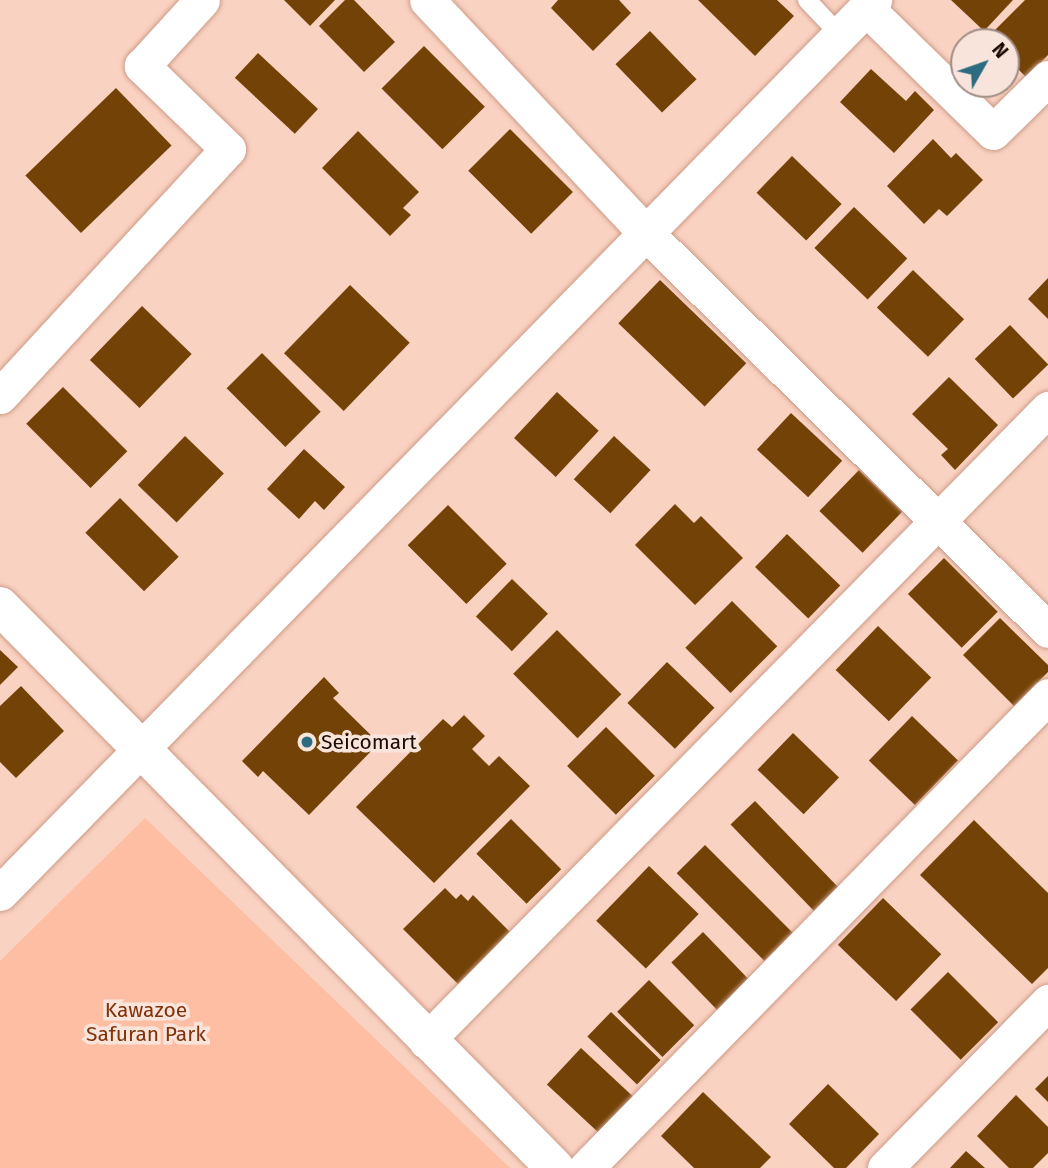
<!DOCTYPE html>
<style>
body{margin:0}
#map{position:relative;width:1048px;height:1168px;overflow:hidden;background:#fad2c1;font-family:"Fira Sans",sans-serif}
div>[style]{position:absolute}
.green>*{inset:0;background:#fdbea3}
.building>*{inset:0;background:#724206;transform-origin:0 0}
.roads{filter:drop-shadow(0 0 2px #cc9b88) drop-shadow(0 0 2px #cc9b88)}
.service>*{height:18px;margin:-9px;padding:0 9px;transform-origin:9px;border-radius:9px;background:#fff}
.minor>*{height:35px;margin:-17.5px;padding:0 17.5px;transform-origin:17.5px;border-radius:17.5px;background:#fff}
.tertiary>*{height:38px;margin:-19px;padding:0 19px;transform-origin:19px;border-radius:19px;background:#fff}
.dots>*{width:19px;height:19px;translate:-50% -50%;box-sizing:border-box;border:4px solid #f9e4db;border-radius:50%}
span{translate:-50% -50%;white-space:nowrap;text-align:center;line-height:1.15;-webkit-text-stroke:7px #f9e4db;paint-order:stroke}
.poi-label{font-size:21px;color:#1b0a04}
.left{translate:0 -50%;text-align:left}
.park-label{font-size:21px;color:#80330a}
.north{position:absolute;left:950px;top:28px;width:70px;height:70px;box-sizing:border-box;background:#f9e4db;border:2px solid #a08d85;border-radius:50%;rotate:50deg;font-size:19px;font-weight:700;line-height:28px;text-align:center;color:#1b0a04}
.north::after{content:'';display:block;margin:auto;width:24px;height:32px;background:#2c6b80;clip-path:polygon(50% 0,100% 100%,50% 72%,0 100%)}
</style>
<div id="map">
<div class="green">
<i style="clip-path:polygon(145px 818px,510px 1168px,0 1168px,0 961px)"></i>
</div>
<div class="building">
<i style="clip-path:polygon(284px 0,335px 0,310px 26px)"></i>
<i style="clip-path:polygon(345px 0,354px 0,395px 42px,364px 72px,319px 26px)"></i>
<i style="clip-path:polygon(558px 0,619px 0,631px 13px,593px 51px,551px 8px)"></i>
<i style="clip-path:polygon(698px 0,777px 0,794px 16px,755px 56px)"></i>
<i style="clip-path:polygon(951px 0,1013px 0,984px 31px)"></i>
<i style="clip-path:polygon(1025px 0,1048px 0,1048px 55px,1026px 77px,1006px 57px,1006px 42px,987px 38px)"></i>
<i style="left:650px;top:31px;width:67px;height:48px;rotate:46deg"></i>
<i style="left:424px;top:46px;width:86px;height:60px;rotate:45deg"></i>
<i style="left:258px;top:53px;width:82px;height:34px;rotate:43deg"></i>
<i style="clip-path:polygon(871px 69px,906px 101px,915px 91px,934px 110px,894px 153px,840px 102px)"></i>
<i style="left:116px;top:88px;width:80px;height:126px;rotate:46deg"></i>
<i style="left:510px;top:129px;width:89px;height:59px;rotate:45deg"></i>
<i style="clip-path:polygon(358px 131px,419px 192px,403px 208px,411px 215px,390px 236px,322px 168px)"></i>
<i style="clip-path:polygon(933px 139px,951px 158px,956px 153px,983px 180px,947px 216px,939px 209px,924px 224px,887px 186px)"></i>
<i style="left:792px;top:156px;width:69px;height:51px;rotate:44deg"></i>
<i style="left:854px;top:207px;width:74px;height:57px;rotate:44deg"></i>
<i style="left:913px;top:270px;width:71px;height:52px;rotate:44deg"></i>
<i style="clip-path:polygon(1048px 278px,1048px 319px,1028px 299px)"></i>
<i style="left:660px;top:280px;width:120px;height:60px;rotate:44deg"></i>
<i style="left:350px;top:285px;width:83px;height:95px;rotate:44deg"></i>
<i style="left:142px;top:306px;width:69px;height:75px;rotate:44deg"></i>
<i style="left:1010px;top:325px;width:55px;height:49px;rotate:46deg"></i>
<i style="left:262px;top:353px;width:83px;height:50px;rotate:45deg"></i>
<i style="clip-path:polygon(949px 377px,998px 425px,955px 470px,941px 455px,948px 449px,912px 414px)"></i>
<i style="left:63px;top:387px;width:91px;height:52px;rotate:45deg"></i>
<i style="left:557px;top:392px;width:57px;height:63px;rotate:43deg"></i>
<i style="left:791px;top:413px;width:70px;height:50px;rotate:43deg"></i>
<i style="left:185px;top:436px;width:54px;height:68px;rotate:44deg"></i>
<i style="left:614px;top:436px;width:50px;height:59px;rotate:43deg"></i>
<i style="clip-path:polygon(304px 449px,345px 487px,324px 510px,315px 501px,299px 519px,267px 489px)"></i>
<i style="left:859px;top:470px;width:60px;height:57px;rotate:44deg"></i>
<i style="left:120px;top:498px;width:83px;height:49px;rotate:45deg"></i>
<i style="clip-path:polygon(675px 504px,694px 523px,701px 516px,743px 558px,695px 605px,635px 545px)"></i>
<i style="left:448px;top:505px;width:83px;height:57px;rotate:45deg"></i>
<i style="left:787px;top:534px;width:74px;height:46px;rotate:44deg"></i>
<i style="left:944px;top:558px;width:76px;height:51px;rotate:45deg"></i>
<i style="left:512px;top:579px;width:50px;height:52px;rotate:44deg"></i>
<i style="left:732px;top:601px;width:64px;height:66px;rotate:45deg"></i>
<i style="clip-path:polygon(1000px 618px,1048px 665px,1048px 672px,1014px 706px,963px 655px)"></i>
<i style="left:878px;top:626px;width:74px;height:61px;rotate:44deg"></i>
<i style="left:557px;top:630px;width:91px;height:62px;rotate:45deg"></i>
<i style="clip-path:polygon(0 650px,18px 667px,0 685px)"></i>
<i style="left:667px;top:662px;width:66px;height:57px;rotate:44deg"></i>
<i style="clip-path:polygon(324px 677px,339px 693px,333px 698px,379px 743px,309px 815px,263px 771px,258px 777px,242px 761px)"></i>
<i style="clip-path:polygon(21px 686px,64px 731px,16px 778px,0 762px,0 706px)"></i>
<i style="clip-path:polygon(464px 715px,485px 736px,472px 749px,489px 766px,499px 756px,530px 786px,434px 883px,356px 807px,443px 719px,452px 727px)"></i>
<i style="left:912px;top:716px;width:64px;height:62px;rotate:44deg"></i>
<i style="left:606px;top:727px;width:69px;height:55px;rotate:45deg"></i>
<i style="left:793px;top:733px;width:64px;height:51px;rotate:44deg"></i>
<i style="left:755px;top:801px;width:124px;height:34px;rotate:46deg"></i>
<i style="left:511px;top:819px;width:71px;height:49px;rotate:45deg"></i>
<i style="clip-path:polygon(974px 820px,1048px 893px,1048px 968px,1032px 984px,920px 875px)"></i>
<i style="left:705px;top:845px;width:124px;height:40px;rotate:45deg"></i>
<i style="left:649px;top:866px;width:69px;height:76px;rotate:44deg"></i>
<i style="clip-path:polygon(445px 888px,456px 899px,461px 894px,468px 901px,473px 895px,510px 932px,458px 984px,403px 929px)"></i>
<i style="left:883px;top:898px;width:81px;height:65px;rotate:44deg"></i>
<i style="left:703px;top:932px;width:66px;height:44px;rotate:46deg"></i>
<i style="left:948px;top:972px;width:71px;height:53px;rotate:45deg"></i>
<i style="left:649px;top:980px;width:64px;height:45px;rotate:45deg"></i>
<i style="left:611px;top:1012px;width:69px;height:34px;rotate:44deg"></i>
<i style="left:581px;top:1048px;width:73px;height:50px;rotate:43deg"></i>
<i style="clip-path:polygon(1048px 1076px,1048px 1102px,1035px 1089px)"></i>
<i style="clip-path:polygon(828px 1084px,879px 1134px,846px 1168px,834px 1168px,789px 1124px)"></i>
<i style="clip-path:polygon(703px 1092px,771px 1157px,760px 1168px,694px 1168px,661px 1136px)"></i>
<i style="clip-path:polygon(1016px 1095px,1048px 1127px,1048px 1153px,1033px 1168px,1009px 1168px,977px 1136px)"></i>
<i style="clip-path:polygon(966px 1151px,985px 1168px,950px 1168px)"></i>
</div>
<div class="roads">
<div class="service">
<i style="left:807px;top:0;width:48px;rotate:46.7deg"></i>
</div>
<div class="minor">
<i style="left:427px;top:0;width:320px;rotate:46.8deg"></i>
<i style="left:646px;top:233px;width:565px;rotate:44.64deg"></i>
<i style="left:866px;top:8px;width:177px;rotate:44.3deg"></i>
<i style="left:993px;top:132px;width:77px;rotate:-44.5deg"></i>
<i style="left:0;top:396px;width:336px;rotate:-47.3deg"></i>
<i style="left:228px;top:149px;width:120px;rotate:-136deg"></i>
<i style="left:142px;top:66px;width:89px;rotate:-47.7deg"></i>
<i style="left:0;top:893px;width:1250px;rotate:-45.62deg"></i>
<i style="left:426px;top:1041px;width:887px;rotate:-45.46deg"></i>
<i style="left:586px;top:1168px;width:660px;rotate:-45.61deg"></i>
<i style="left:885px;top:1168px;width:233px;rotate:-45.5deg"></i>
</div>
<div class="tertiary">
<i style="left:0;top:606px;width:790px;rotate:45.36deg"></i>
</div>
</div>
<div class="dots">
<i style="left:307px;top:742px;background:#2c6b80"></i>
</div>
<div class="poi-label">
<span class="left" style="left:321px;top:742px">Seicomart</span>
</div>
<div class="park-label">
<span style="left:146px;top:1022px">Kawazoe<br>Safuran Park</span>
</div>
<div class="north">N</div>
</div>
